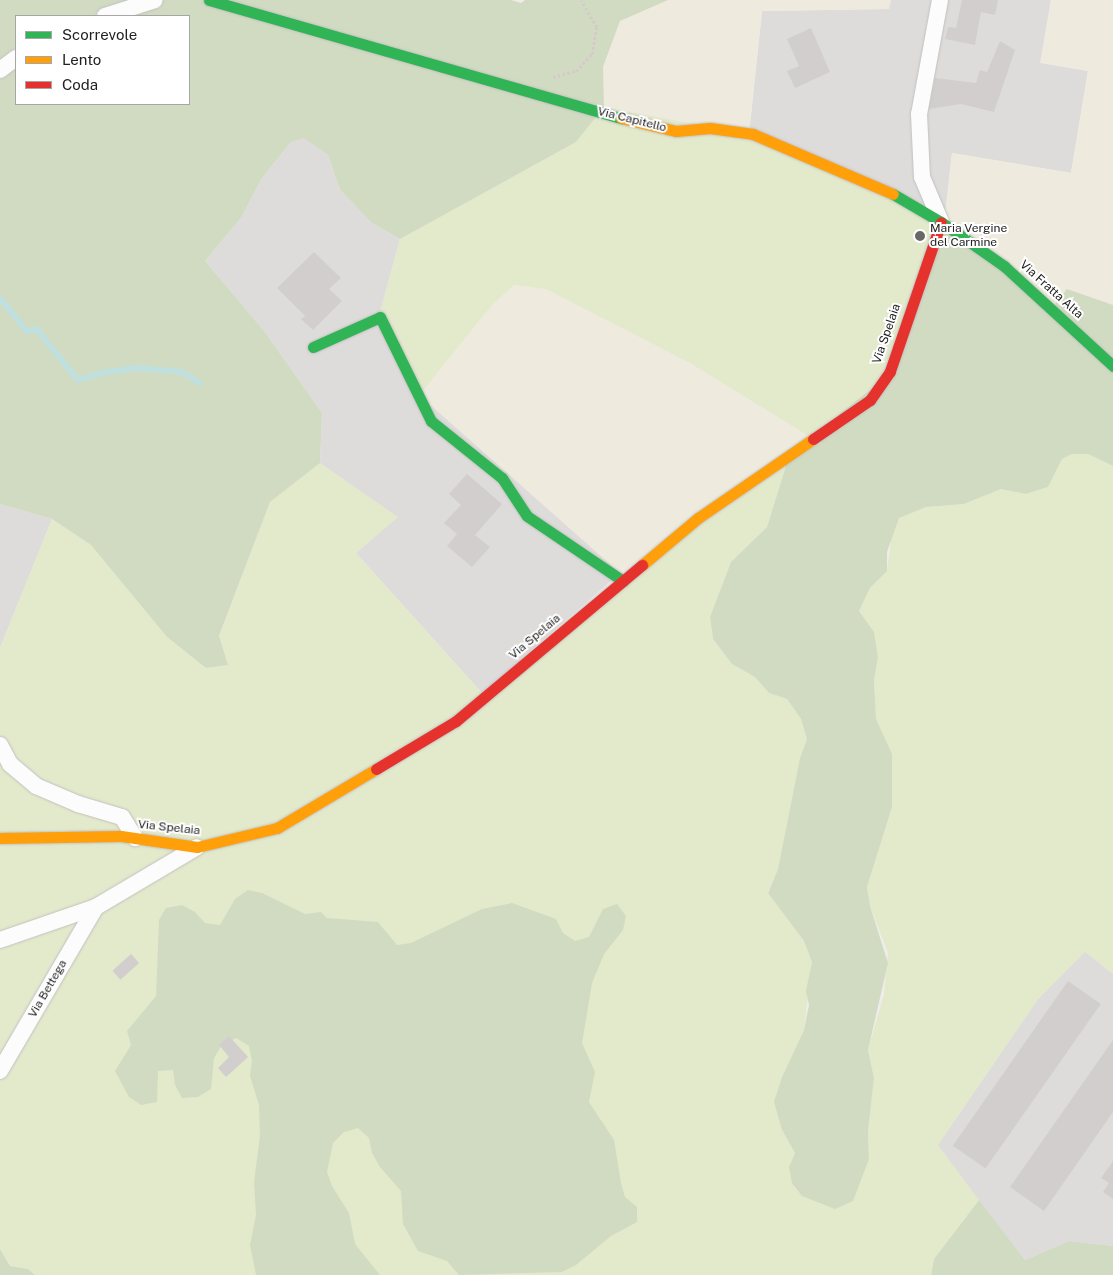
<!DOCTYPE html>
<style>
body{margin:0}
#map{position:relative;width:1113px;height:1275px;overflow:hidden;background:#efecea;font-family:"Public Sans",sans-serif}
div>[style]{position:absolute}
.residential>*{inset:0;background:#dedcdb}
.farmland>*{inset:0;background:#eeebde}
.grass>*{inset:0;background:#e3e9cb}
.forest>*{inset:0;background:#d1dbc1}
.stream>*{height:5.5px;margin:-2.75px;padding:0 2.75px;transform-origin:2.75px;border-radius:2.75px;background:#c0e0df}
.building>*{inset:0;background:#d2cecd;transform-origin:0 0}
.path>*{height:3px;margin-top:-1.5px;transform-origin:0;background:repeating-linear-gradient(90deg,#d6c9ca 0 2.5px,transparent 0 5px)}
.roads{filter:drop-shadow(0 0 1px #c2c1c0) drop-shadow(0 0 1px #c2c1c0)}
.street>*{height:16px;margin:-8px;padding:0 8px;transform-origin:8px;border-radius:8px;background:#fdfcfc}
.fast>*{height:11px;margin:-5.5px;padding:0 5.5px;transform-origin:5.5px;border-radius:5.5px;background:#30b455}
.slow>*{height:11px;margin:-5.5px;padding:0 5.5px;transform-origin:5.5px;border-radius:5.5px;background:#ff9f0a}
.jam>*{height:11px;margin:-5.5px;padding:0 5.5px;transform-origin:5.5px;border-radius:5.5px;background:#e5322d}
.dots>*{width:14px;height:14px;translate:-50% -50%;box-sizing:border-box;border:2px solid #fff;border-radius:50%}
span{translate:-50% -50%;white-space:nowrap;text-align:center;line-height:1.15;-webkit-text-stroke:4px #fff;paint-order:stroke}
.street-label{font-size:12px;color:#212121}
.poi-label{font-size:12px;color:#212121}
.left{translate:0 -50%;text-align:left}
.legend{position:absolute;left:15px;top:15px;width:175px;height:90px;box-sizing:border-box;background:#fff;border:1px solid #a6a6a6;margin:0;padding:6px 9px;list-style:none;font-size:15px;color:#212121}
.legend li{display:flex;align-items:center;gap:10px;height:25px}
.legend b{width:25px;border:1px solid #a6a6a6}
</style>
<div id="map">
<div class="residential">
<i style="clip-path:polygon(891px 0,1051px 0,1041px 62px,1088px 71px,1071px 173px,952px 153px,944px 224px,749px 134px,762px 11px,888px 9px)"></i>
<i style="clip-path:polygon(304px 137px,328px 155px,340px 190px,372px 223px,400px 239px,381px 309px,620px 573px,482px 693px,356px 553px,397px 517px,320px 463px,322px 413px,265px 332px,205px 261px,241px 218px,262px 178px,291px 142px)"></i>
<i style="clip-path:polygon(0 504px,52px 519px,0 648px)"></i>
<i style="clip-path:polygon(1085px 951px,1113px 974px,1113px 1246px,1069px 1241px,1025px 1260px,937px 1146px,1038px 999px)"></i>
</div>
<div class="farmland">
<i style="clip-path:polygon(668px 0,891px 0,889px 9px,762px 11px,749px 134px,604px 107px,603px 68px,620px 21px)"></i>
<i style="clip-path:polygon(1051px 0,1113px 0,1113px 305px,1095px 300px,1051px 309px,944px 224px,952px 153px,1071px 173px,1088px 71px,1040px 63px)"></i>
<i style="clip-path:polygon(514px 285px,546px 289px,690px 363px,815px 440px,620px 573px,419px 395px,492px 305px)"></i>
</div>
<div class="grass">
<i style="clip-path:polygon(604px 107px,749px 134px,944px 224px,879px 384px,815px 440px,690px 363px,546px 289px,514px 285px,492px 305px,419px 395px,381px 309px,400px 239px,576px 142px)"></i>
<i style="clip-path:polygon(790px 453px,767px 527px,731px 562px,710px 617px,713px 639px,732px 664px,755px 677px,769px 693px,787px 699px,801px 719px,807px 739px,800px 758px,778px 869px,768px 892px,804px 941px,812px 962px,804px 1030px,782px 1077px,782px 1130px,795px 1153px,789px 1167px,869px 1159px,868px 1132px,874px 1078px,868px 1050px,884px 994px,888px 953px,870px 906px,867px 887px,892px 807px,892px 755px,876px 719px,874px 680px,878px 657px,874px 632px,859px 611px,870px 588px,887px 571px,892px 532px,898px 518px,926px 507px,964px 504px,1001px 489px,1026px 494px,1048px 487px,1062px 459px,1072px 454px,1088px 454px,1113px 466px,1113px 974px,1085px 952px,1038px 999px,938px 1145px,979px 1200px,934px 1259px,931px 1275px,35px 1275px,28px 1269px,10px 1266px,0 1249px,0 648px,52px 519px,91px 545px,167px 637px,206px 668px,228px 665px,219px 637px,270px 502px,320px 463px,398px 517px,356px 553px,482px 693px)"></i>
</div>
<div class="forest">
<i style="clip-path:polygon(evenodd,0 0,511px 0,521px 3px,525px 0,668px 0,620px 21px,603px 67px,604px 107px,576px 142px,400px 239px,372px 223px,340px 190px,328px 155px,304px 138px,291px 142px,262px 178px,241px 218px,205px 261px,265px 332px,322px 413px,320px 463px,270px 502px,219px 636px,228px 665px,206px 668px,167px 637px,91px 545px,52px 519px,0 504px,0 0,16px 16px,189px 16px,189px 104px,16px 104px,16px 16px)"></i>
<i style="clip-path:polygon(944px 224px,1051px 309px,1067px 289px,1113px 305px,1113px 466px,1088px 454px,1072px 454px,1062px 459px,1048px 487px,1026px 494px,1001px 489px,964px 504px,926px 507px,899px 518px,887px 552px,887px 571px,870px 588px,859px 611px,874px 632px,878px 657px,874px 680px,876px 719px,892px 754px,892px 807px,867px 887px,870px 906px,888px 963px,868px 1050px,874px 1078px,868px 1132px,869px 1159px,853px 1201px,835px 1209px,802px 1196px,792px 1183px,789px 1167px,795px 1153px,782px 1130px,774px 1102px,782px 1077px,804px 1030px,809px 1005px,806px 991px,812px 962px,804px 941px,768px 893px,778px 869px,800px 758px,807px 739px,801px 719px,787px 699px,769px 693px,755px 677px,732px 664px,713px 639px,710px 617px,731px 562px,767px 527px,790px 453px,879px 383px)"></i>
<i style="clip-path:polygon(248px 890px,262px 893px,305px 914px,321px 912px,327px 918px,378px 922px,397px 945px,411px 943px,482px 909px,512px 903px,556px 919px,563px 933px,575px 941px,589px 937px,603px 909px,617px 904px,626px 916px,623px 930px,604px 954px,592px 983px,582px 1043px,595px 1072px,589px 1102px,614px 1140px,621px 1183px,625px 1197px,637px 1207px,637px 1222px,611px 1236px,576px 1265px,562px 1272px,459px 1275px,447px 1261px,418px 1251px,403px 1224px,401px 1191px,380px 1167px,372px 1153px,369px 1138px,358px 1128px,344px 1132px,333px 1143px,327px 1172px,332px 1186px,349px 1213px,355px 1244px,380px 1275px,256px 1275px,250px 1245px,256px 1215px,254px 1182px,260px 1136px,259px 1105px,250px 1076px,252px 1061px,249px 1046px,236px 1038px,222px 1045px,214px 1058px,211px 1089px,198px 1097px,182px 1098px,175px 1085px,173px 1070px,158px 1071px,157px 1102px,141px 1105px,129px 1097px,115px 1071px,131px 1045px,127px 1031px,156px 996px,159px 920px,166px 908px,182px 905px,195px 912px,205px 923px,220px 925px,235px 899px)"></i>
<i style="clip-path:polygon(979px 1200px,1025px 1260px,1069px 1241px,1113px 1246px,1113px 1275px,931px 1275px,934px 1259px)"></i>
<i style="clip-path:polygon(0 1249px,10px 1266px,28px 1269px,35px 1275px,0 1275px)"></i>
</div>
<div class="stream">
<i style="left:0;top:298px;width:43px;rotate:50.7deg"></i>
<i style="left:27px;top:331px;width:10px;rotate:-11deg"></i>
<i style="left:37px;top:329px;width:65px;rotate:51.2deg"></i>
<i style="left:78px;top:380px;width:29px;rotate:-16deg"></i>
<i style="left:106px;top:372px;width:33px;rotate:-7deg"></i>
<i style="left:139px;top:368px;width:43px;rotate:5.3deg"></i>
<i style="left:182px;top:372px;width:21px;rotate:31deg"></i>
</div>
<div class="building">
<i style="clip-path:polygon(962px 0,998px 0,995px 15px,981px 12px,975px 45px,945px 39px,948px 27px,956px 28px)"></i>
<i style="clip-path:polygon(811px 28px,830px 72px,795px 88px,787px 71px,799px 66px,787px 39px)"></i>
<i style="clip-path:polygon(1000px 41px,1015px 50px,994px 112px,961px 104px,929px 109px,935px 78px,976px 83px,980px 70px,987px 72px)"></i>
<i style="clip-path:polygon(314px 252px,341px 278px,329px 289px,342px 301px,313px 330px,301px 319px,305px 316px,277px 288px)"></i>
<i style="clip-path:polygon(467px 474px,502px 504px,475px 535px,490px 547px,472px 567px,447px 546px,457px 534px,444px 523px,461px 505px,449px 494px)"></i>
<i style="left:131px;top:954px;width:12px;height:25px;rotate:48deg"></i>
<i style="left:1068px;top:981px;width:40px;height:201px;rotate:35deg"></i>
<i style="clip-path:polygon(229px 1036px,248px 1057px,226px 1077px,218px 1068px,229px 1057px,219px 1045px)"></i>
<i style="clip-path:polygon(1113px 1040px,1113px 1112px,1044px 1211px,1010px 1187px)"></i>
<i style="clip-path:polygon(1113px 1161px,1113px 1199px,1103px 1192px,1109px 1183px,1101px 1178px)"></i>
</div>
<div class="path">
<i style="left:553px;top:77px;width:24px;rotate:-15deg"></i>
<i style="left:576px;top:71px;width:23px;rotate:-47deg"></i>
<i style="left:592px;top:54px;width:27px;rotate:-80deg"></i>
<i style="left:597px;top:27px;width:31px;rotate:-121deg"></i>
</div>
<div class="roads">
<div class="street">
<i style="left:940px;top:0;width:116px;rotate:100.4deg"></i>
<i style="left:919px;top:114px;width:63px;rotate:87.3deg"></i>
<i style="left:922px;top:177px;width:49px;rotate:67.1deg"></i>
<i style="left:105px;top:16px;width:52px;rotate:-17.7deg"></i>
<i style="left:0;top:70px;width:20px;rotate:-37deg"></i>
<i style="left:0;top:745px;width:21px;rotate:62deg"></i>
<i style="left:10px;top:764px;width:34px;rotate:40deg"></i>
<i style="left:36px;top:786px;width:46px;rotate:23.2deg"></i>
<i style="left:78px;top:804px;width:46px;rotate:16.5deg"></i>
<i style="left:122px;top:817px;width:25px;rotate:58deg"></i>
<i style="left:0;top:940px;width:102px;rotate:-19deg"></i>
<i style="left:0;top:1071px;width:190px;rotate:-59.7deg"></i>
<i style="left:96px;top:907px;width:117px;rotate:-30.7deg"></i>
</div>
<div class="fast">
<i style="left:209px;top:0;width:429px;rotate:16deg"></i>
<i style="left:893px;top:194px;width:56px;rotate:30.3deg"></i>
<i style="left:941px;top:222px;width:77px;rotate:34.9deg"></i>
<i style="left:1004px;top:266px;width:148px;rotate:42.5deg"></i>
<i style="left:313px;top:347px;width:73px;rotate:-24.1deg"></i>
<i style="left:380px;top:317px;width:116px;rotate:63.9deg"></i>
<i style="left:431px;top:421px;width:91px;rotate:38.8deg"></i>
<i style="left:502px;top:478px;width:45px;rotate:56.7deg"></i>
<i style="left:527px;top:516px;width:116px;rotate:34.1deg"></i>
</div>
<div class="slow">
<i style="left:621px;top:118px;width:57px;rotate:13.3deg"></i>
<i style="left:676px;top:131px;width:34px;rotate:-5deg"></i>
<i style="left:710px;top:128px;width:43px;rotate:7.9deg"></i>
<i style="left:753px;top:134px;width:152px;rotate:23.2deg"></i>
<i style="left:642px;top:565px;width:73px;rotate:-40deg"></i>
<i style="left:698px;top:518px;width:140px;rotate:-34.5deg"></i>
<i style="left:0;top:838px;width:121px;rotate:-0.9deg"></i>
<i style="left:121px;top:836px;width:77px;rotate:8.2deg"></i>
<i style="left:197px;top:847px;width:82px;rotate:-13.4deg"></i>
<i style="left:277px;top:828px;width:115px;rotate:-30.8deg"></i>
</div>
<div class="jam">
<i style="left:813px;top:439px;width:69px;rotate:-34.4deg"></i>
<i style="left:870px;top:400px;width:35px;rotate:-55deg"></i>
<i style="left:890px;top:371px;width:157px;rotate:-71.1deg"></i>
<i style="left:376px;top:769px;width:93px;rotate:-31deg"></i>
<i style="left:456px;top:721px;width:243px;rotate:-40deg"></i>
</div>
</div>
<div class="dots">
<i style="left:920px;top:236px;background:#696867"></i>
</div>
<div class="street-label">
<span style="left:632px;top:120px;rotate:14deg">Via Capitello</span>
<span style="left:1051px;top:290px;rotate:42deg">Via Fratta Alta</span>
<span style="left:887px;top:334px;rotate:-71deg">Via Spelaia</span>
<span style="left:535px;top:637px;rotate:-40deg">Via Spelaia</span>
<span style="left:169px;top:828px;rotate:6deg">Via Spelaia</span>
<span style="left:48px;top:989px;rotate:-60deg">Via Bettega</span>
</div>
<div class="poi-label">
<span class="left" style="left:930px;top:236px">Maria Vergine<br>del Carmine</span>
</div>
<ul class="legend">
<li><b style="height:6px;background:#30b455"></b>Scorrevole</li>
<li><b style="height:6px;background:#ff9f0a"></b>Lento</li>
<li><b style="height:6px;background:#e5322d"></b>Coda</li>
</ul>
</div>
